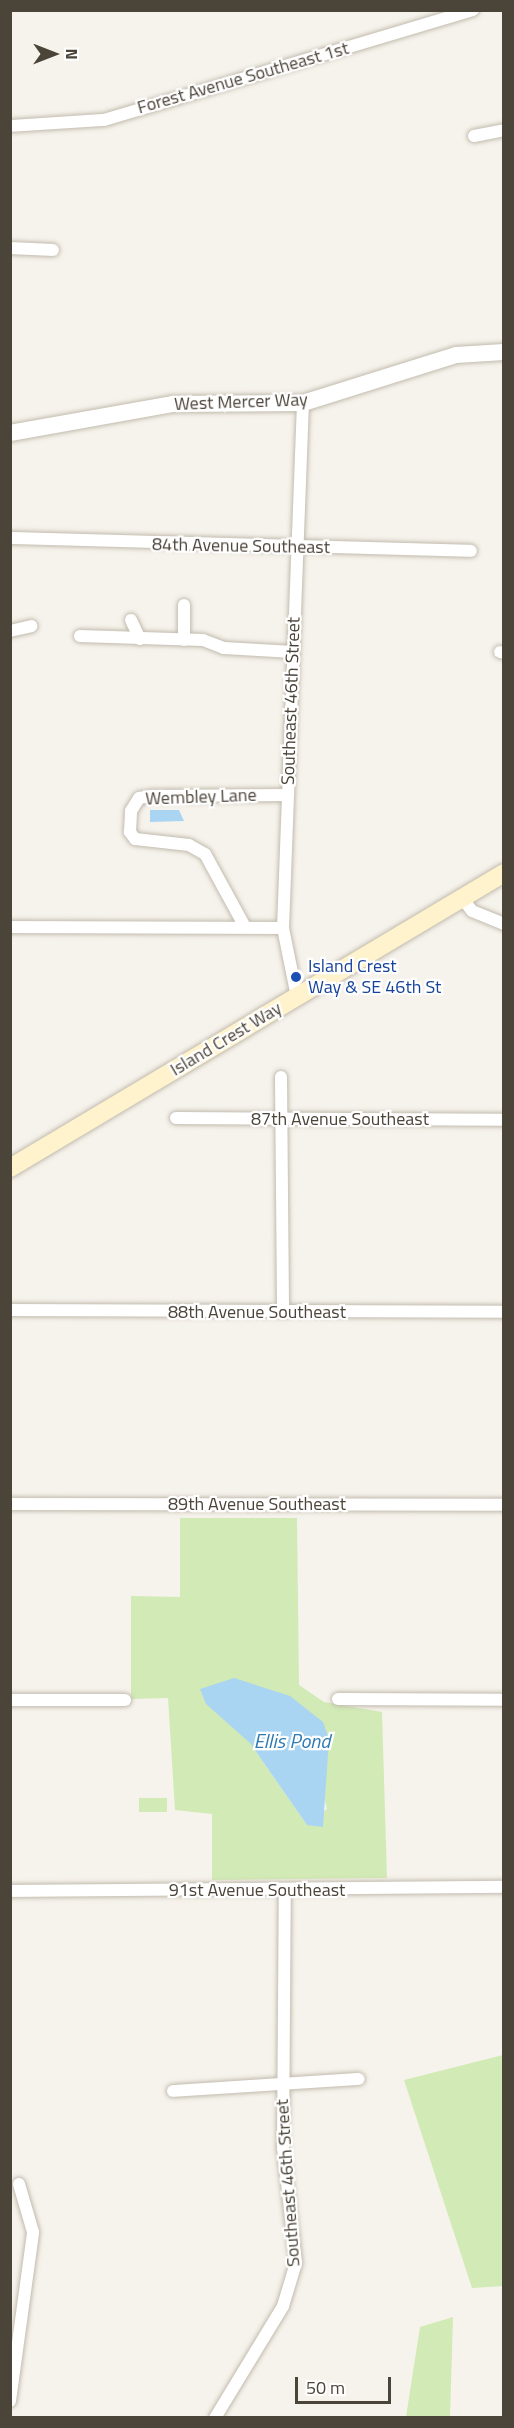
<!DOCTYPE html>
<style>
body{margin:0}
#map{position:relative;width:514px;height:2428px;overflow:hidden;background:#f6f3ec;font-family:"Titillium Web",sans-serif}
div>[style]{position:absolute}
.green>*{inset:0;background:#d2eab5;transform-origin:0 0}
.water>*{inset:0;background:#a9d4f2}
.roads{filter:drop-shadow(0 0 2px #c2bbae) drop-shadow(0 0 2px #c2bbae)}
.minor>*{height:12px;margin:-6px;padding:0 6px;transform-origin:6px;border-radius:6px;background:#fff}
.tertiary>*{height:16px;margin:-8px;padding:0 8px;transform-origin:8px;border-radius:8px;background:#fff}
.secondary>*{height:18px;margin:-9px;padding:0 9px;transform-origin:9px;border-radius:9px;background:#fff3cd}
.dots>*{width:16px;height:16px;translate:-50% -50%;box-sizing:border-box;border:3px solid #fff;border-radius:50%}
span{translate:-50% -50%;white-space:nowrap;text-align:center;line-height:1.15;-webkit-text-stroke:4.5px #fff;paint-order:stroke}
.street-label{font-size:18px;color:#4b4439}
.transit-label{font-size:18px;color:#164399}
.left{translate:0 -50%;text-align:left}
.water-label{font-size:20px;color:#2e7ab2;font-style:italic}
.frame{position:absolute;inset:0;border:12px solid #4b4439;pointer-events:none}
.north{position:absolute;left:24px;top:24px;width:60px;height:60px;-webkit-text-stroke:4px #fff;paint-order:stroke;rotate:90deg;font-size:16px;font-weight:700;line-height:24px;text-align:center;color:#4b4439}
.north::after{content:'';display:block;margin:auto;width:21px;height:27px;background:#4b4439;clip-path:polygon(50% 0,100% 100%,50% 72%,0 100%)}
.scale{position:absolute;left:295px;top:2377px;width:96px;height:27px;box-sizing:border-box;border:3px solid #4b4439;border-top:0;padding-left:8px;font-size:18px;line-height:21px;white-space:nowrap;color:#4b4439;-webkit-text-stroke:4px #fff;paint-order:stroke}
</style>
<div id="map">
<div class="green">
<i style="clip-path:polygon(evenodd,180px 1518px,297px 1518px,299px 1685px,324px 1702px,382px 1712px,387px 1878px,212px 1880px,212px 1814px,175px 1810px,168px 1698px,131px 1699px,131px 1596px,180px 1597px,180px 1518px,329px 1739px,323px 1792px,327px 1809px,307px 1825px,250px 1743px,329px 1739px)"></i>
<i style="left:139px;top:1798px;width:28px;height:14px"></i>
<i style="clip-path:polygon(503px 2055px,503px 2286px,472px 2288px,404px 2080px)"></i>
<i style="clip-path:polygon(453px 2317px,450px 2417px,406px 2417px,420px 2327px)"></i>
</div>
<div class="water">
<i style="clip-path:polygon(150px 810px,179px 810px,184px 821px,150px 822px)"></i>
<i style="clip-path:polygon(234px 1678px,290px 1696px,323px 1722px,329px 1739px,323px 1827px,307px 1825px,250px 1743px,206px 1704px,200px 1689px)"></i>
</div>
<div class="roads">
<div class="minor">
<i style="left:10px;top:126px;width:94px;rotate:-3.7deg"></i>
<i style="left:104px;top:120px;width:385px;rotate:-16.6deg"></i>
<i style="left:474px;top:136px;width:31px;rotate:-11deg"></i>
<i style="left:10px;top:248px;width:43px;rotate:2.7deg"></i>
<i style="left:10px;top:538px;width:461px;rotate:1.6deg"></i>
<i style="left:184px;top:605px;width:35px;rotate:90deg"></i>
<i style="left:131px;top:620px;width:21px;rotate:65deg"></i>
<i style="left:10px;top:631px;width:22px;rotate:-13deg"></i>
<i style="left:80px;top:636px;width:123px;rotate:1.9deg"></i>
<i style="left:203px;top:640px;width:22px;rotate:21deg"></i>
<i style="left:224px;top:648px;width:69px;rotate:3.3deg"></i>
<i style="left:500px;top:652px;width:4px;rotate:14deg"></i>
<i style="left:462px;top:898px;width:16px;rotate:52deg"></i>
<i style="left:472px;top:911px;width:35px;rotate:22deg"></i>
<i style="left:10px;top:927px;width:273px;rotate:0.2deg"></i>
<i style="left:245px;top:927px;width:83px;rotate:-118.7deg"></i>
<i style="left:205px;top:854px;width:18px;rotate:-151deg"></i>
<i style="left:189px;top:845px;width:54px;rotate:-173.7deg"></i>
<i style="left:135px;top:839px;width:9px;rotate:-126deg"></i>
<i style="left:130px;top:832px;width:21px;rotate:-87deg"></i>
<i style="left:131px;top:811px;width:15px;rotate:-58deg"></i>
<i style="left:139px;top:798px;width:12px;rotate:-9deg"></i>
<i style="left:151px;top:796px;width:136px;rotate:-0.4deg"></i>
<i style="left:297px;top:997px;width:70px;rotate:-101.5deg"></i>
<i style="left:283px;top:928px;width:525px;rotate:-87.82deg"></i>
<i style="left:281px;top:1077px;width:235px;rotate:89.5deg"></i>
<i style="left:176px;top:1118px;width:328px;rotate:0.3deg"></i>
<i style="left:10px;top:1310px;width:494px;rotate:0.2deg"></i>
<i style="left:10px;top:1504px;width:494px;rotate:0.1deg"></i>
<i style="left:338px;top:1699px;width:166px;rotate:0.3deg"></i>
<i style="left:10px;top:1700px;width:115px"></i>
<i style="left:10px;top:1891px;width:494px;rotate:-0.5deg"></i>
<i style="left:173px;top:2091px;width:186px;rotate:-3.7deg"></i>
<i style="left:10px;top:2401px;width:171px;rotate:-82.2deg"></i>
<i style="left:33px;top:2232px;width:50px;rotate:-106.3deg"></i>
<i style="left:215px;top:2418px;width:131px;rotate:-58.7deg"></i>
<i style="left:283px;top:2306px;width:45px;rotate:-73.2deg"></i>
<i style="left:296px;top:2263px;width:116px;rotate:-96.4deg"></i>
<i style="left:283px;top:2148px;width:257px;rotate:-89.6deg"></i>
</div>
<div class="tertiary">
<i style="left:10px;top:433px;width:166px;rotate:-10.1deg"></i>
<i style="left:173px;top:404px;width:130px;rotate:-0.4deg"></i>
<i style="left:303px;top:403px;width:160px;rotate:-17.4deg"></i>
<i style="left:456px;top:355px;width:48px;rotate:-3.6deg"></i>
</div>
<div class="secondary">
<i style="left:10px;top:1168px;width:575px;rotate:-30.84deg"></i>
</div>
</div>
<div class="dots">
<i style="left:296px;top:977px;background:#1a4fb4"></i>
</div>
<div class="street-label">
<span style="left:243px;top:78px;rotate:-16deg">Forest Avenue Southeast 1st</span>
<span style="left:241px;top:402px;rotate:-2deg">West Mercer Way</span>
<span style="left:241px;top:546px;rotate:1deg">84th Avenue Southeast</span>
<span style="left:291px;top:701px;rotate:-88deg">Southeast 46th Street</span>
<span style="left:201px;top:797px;rotate:-2deg">Wembley Lane</span>
<span style="left:226px;top:1039px;rotate:-31deg">Island Crest Way</span>
<span style="left:340px;top:1119px">87th Avenue Southeast</span>
<span style="left:257px;top:1312px">88th Avenue Southeast</span>
<span style="left:257px;top:1504px">89th Avenue Southeast</span>
<span style="left:257px;top:1890px">91st Avenue Southeast</span>
<span style="left:288px;top:2183px;rotate:-94deg">Southeast 46th Street</span>
</div>
<div class="transit-label">
<span class="left" style="left:308px;top:977px">Island Crest<br>Way &amp; SE 46th St</span>
</div>
<div class="water-label">
<span style="left:292px;top:1740px">Ellis Pond</span>
</div>
<div class="frame"></div>
<div class="north">N</div>
<div class="scale">50 m</div>
</div>
